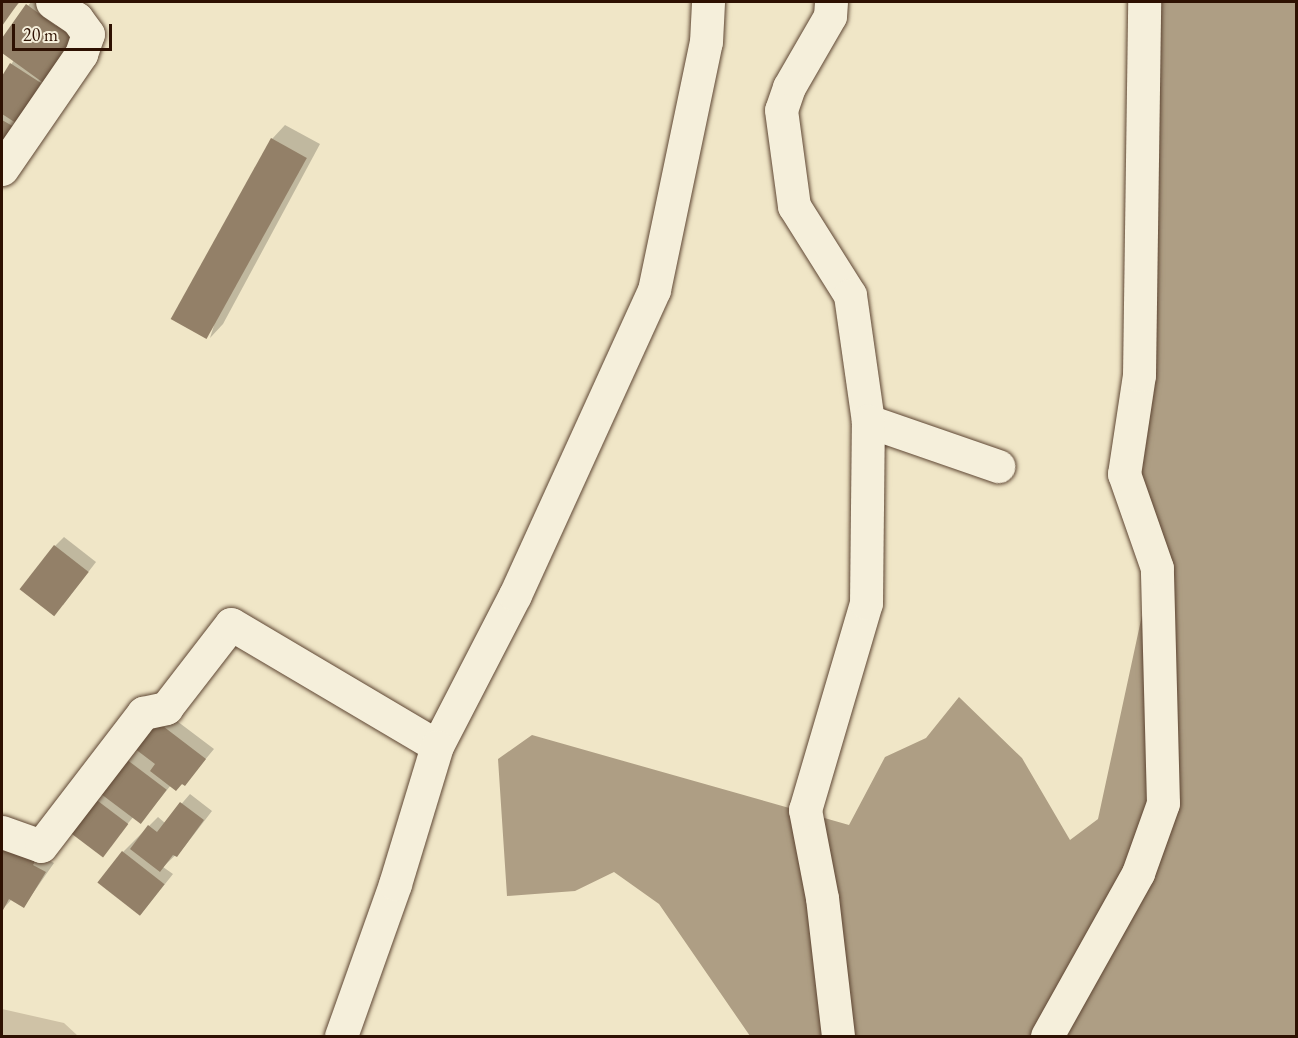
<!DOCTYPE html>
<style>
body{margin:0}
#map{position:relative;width:1298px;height:1038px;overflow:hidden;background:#f0e6c7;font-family:"EB Garamond",serif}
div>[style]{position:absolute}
.green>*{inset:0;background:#cfc2a6}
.water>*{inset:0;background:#ae9e84}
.shadow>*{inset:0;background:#0003}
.building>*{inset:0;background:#938068;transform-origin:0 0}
.roads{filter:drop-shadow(0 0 2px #5e4633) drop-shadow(0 0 2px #5e4633)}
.minor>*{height:33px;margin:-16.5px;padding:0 16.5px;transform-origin:16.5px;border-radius:16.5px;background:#f5efdb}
span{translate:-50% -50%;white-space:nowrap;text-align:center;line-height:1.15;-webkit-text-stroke:6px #f5efdb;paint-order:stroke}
.frame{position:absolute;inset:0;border:3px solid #2e1102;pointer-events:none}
.scale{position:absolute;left:12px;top:24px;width:100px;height:27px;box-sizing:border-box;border:3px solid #2e1102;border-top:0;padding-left:8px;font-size:18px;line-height:21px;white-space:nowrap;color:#2e1102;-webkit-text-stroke:4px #f5efdb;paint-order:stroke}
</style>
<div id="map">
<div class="green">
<i style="clip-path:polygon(2px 1009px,64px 1023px,78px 1036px,2px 1036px)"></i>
</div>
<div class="water">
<i style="clip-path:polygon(1150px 2px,1296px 2px,1296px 1036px,750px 1036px,659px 904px,614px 872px,575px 891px,507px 896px,498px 759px,532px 735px,849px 825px,885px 757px,926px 738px,959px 697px,1022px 758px,1070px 840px,1098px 819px,1155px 555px,1134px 477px)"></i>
</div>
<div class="shadow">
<i style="clip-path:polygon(2px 2px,20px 2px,2px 22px)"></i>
<i style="clip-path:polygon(31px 2px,43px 2px,91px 21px,2px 152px,2px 79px,14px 60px,2px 51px,2px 41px)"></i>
<i style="clip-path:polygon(285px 125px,320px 144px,223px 324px,210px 338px,272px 139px)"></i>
<i style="clip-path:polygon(64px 537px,96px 562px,63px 605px,55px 546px)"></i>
<i style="clip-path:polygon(161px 709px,214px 749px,185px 784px,171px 785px,141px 822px,134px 816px,102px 855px,63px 825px)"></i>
<i style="clip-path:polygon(190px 794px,212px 811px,185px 846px,163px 867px,173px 874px,141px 914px,123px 852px,158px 817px,165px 823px)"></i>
<i style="clip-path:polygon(2px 835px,54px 863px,24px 906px,12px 899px,2px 910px)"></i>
</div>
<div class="building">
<i style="clip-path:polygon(2px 2px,19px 2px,2px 26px)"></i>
<i style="clip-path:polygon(26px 4px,56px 26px,63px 15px,84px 30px,49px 87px,2px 53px,2px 38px)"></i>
<i style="clip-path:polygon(10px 63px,41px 83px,16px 123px,2px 114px,2px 76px)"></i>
<i style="clip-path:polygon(2px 120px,23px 132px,2px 154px)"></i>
<i style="left:271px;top:138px;width:41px;height:207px;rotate:29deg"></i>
<i style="left:54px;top:545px;width:44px;height:56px;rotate:38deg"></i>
<i style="clip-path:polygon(151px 717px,206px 759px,185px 786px,182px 784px,176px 791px,150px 771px,155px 764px,130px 745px)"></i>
<i style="left:118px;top:753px;width:61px;height:43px;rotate:37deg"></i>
<i style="left:86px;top:792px;width:53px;height:42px;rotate:37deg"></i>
<i style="clip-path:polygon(180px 802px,204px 820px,177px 857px,173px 855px,160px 872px,130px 849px,148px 825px,157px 832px)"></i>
<i style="clip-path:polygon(2px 838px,36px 860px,33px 865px,46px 872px,24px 908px,9px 899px,2px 912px)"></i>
<i style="left:122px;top:851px;width:54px;height:40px;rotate:38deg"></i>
</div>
<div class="roads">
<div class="minor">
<i style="left:831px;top:2px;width:14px;rotate:94deg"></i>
<i style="left:830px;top:16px;width:82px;rotate:120deg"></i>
<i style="left:789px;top:87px;width:24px;rotate:109deg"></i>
<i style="left:781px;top:110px;width:97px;rotate:82.3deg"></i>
<i style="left:794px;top:206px;width:105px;rotate:57.8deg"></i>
<i style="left:850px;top:295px;width:127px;rotate:81.9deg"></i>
<i style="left:868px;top:421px;width:138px;rotate:19.1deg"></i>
<i style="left:2px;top:169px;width:140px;rotate:-55.5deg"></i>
<i style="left:81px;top:54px;width:21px;rotate:-71deg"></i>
<i style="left:88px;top:34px;width:19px;rotate:-126deg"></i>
<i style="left:77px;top:19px;width:30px;rotate:-146deg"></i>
<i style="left:2px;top:832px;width:41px;rotate:19.7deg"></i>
<i style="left:41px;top:846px;width:168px;rotate:-52.5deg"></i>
<i style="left:143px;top:713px;width:24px;rotate:-12deg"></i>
<i style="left:166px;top:708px;width:106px;rotate:-52.3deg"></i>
<i style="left:231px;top:624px;width:239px;rotate:30.6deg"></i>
<i style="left:437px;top:746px;width:170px;rotate:-62.7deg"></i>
<i style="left:515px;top:595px;width:335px;rotate:-65.5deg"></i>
<i style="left:654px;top:290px;width:253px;rotate:-78.2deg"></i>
<i style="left:706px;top:42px;width:40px;rotate:-87.1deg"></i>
<i style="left:341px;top:1036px;width:161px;rotate:-70.4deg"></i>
<i style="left:395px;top:884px;width:144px;rotate:-73.1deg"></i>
<i style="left:838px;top:1036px;width:139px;rotate:-96.6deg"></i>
<i style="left:822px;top:898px;width:90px;rotate:-100.9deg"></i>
<i style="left:805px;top:810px;width:216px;rotate:-73.6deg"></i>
<i style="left:866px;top:603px;width:182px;rotate:-89.4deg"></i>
<i style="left:1047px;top:1036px;width:187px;rotate:-60.8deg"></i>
<i style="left:1138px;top:873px;width:74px;rotate:-70.3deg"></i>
<i style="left:1163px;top:803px;width:235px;rotate:-91.5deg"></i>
<i style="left:1157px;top:568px;width:100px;rotate:-109.3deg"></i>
<i style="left:1124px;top:474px;width:100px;rotate:-81.4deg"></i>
<i style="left:1139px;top:375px;width:373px;rotate:-89.2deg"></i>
</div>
</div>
<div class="frame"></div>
<div class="scale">20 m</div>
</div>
